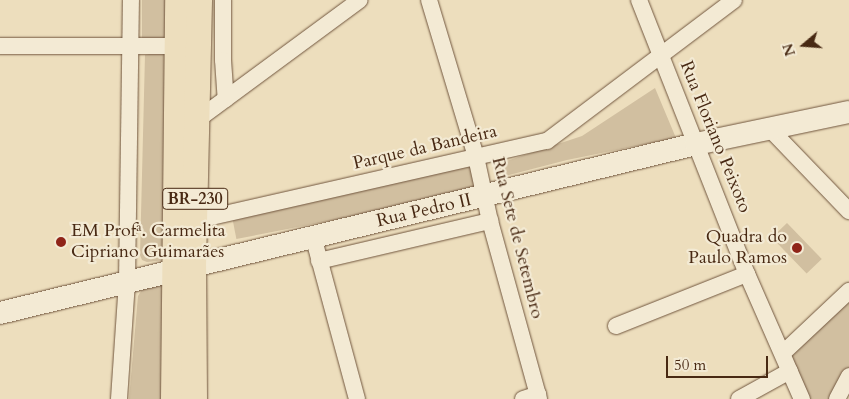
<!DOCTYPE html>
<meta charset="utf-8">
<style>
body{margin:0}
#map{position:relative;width:849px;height:399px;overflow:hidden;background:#eddebd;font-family:Cardo,serif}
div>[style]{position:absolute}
.green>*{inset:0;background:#d1bfa0;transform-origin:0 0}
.roads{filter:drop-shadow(0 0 1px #71563e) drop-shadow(0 0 1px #71563e)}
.street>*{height:16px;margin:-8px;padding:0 8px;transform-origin:8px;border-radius:8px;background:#f3ead4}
.secondary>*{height:22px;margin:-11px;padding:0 11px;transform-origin:11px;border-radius:11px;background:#f3ead4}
.primary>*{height:25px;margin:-12.5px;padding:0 12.5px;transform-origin:12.5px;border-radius:12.5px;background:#eddebd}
.dots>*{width:14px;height:14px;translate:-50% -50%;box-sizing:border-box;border:2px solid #f3ead4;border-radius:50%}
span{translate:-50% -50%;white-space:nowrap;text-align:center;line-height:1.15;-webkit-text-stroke:4.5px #f3ead4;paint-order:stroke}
.shield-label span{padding:1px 4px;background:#f3ead4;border:1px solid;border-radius:4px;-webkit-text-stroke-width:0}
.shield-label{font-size:16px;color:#482913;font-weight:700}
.street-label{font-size:18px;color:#482913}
.poi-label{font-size:18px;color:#482913}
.left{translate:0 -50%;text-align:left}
.right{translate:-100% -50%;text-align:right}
.north{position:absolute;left:779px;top:20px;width:50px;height:50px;-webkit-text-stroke:4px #f3ead4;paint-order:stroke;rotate:252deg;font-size:14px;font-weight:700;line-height:20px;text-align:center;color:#482913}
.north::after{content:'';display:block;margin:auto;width:18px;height:22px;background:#482913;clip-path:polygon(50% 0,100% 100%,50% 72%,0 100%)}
.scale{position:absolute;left:666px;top:356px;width:102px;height:22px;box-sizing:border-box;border:2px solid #482913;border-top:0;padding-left:6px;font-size:15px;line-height:18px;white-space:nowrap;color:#482913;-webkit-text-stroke:4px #f3ead4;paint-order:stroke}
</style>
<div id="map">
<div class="green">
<i style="left:142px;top:0;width:30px;height:38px"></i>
<i style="clip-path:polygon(165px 51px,166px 260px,147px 262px,142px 260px,140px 255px,145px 55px)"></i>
<i style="clip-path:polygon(655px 88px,676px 138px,567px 160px,497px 178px,494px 165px,582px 136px)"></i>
<i style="left:470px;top:162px;width:31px;height:244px;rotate:79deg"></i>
<i style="left:787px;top:223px;width:50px;height:21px;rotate:46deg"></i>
<i style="clip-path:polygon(162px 282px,167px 399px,129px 399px,138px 296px,143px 288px)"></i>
<i style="clip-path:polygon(849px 295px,849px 371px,835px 399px,806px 399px,787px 355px)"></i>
</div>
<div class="roads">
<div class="street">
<i style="left:223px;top:0;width:60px;rotate:90deg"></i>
<i style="left:223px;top:60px;width:39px;rotate:86deg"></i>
<i style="left:429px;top:0;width:164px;rotate:73.3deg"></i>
<i style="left:476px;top:157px;width:66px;rotate:77.7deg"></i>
<i style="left:490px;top:221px;width:185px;rotate:74.6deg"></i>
<i style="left:639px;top:0;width:295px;rotate:68.5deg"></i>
<i style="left:747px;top:274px;width:137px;rotate:66.3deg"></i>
<i style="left:0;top:46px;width:176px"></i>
<i style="left:197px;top:120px;width:202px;rotate:-36.4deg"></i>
<i style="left:770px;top:129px;width:114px;rotate:46.1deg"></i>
<i style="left:185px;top:223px;width:371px;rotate:-12.8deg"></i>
<i style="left:547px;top:141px;width:234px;rotate:-37deg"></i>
<i style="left:313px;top:236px;width:169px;rotate:74.9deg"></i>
<i style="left:319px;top:261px;width:176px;rotate:-13.2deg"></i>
<i style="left:616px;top:326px;width:141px;rotate:-21.7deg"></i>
<i style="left:783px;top:353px;width:91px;rotate:-43.2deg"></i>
<i style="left:119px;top:399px;width:117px;rotate:-86.1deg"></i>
<i style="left:127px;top:282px;width:282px;rotate:-89.2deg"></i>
<i style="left:523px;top:399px;width:16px;rotate:-18deg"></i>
<i style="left:739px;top:399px;width:58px;rotate:-28.8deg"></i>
<i style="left:837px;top:399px;width:26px;rotate:-62deg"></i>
</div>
<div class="secondary">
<i style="left:0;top:313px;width:716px;rotate:-13.65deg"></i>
<i style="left:696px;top:144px;width:156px;rotate:-11.8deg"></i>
</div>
<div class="primary">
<i style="left:173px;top:399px;width:399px;rotate:-89.4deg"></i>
<i style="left:194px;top:399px;width:134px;rotate:-90.4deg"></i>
<i style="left:193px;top:265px;width:265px;rotate:-88.7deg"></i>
</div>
</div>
<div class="dots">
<i style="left:61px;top:242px;background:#8f2418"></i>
<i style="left:797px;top:248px;background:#8f2418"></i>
</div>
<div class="shield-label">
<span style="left:195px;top:199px">BR-230</span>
</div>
<div class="street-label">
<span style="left:715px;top:137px;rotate:68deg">Rua Floriano Peixoto</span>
<span style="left:425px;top:148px;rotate:-13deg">Parque da Bandeira</span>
<span style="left:424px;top:211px;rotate:-13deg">Rua Pedro II</span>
<span style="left:517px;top:238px;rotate:76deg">Rua Sete de Setembro</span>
</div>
<div class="poi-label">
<span class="left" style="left:71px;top:242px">EM Profª. Carmelita<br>Cipriano Guimarães</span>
<span class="right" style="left:787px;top:248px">Quadra do<br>Paulo Ramos</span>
</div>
<div class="north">N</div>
<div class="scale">50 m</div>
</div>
